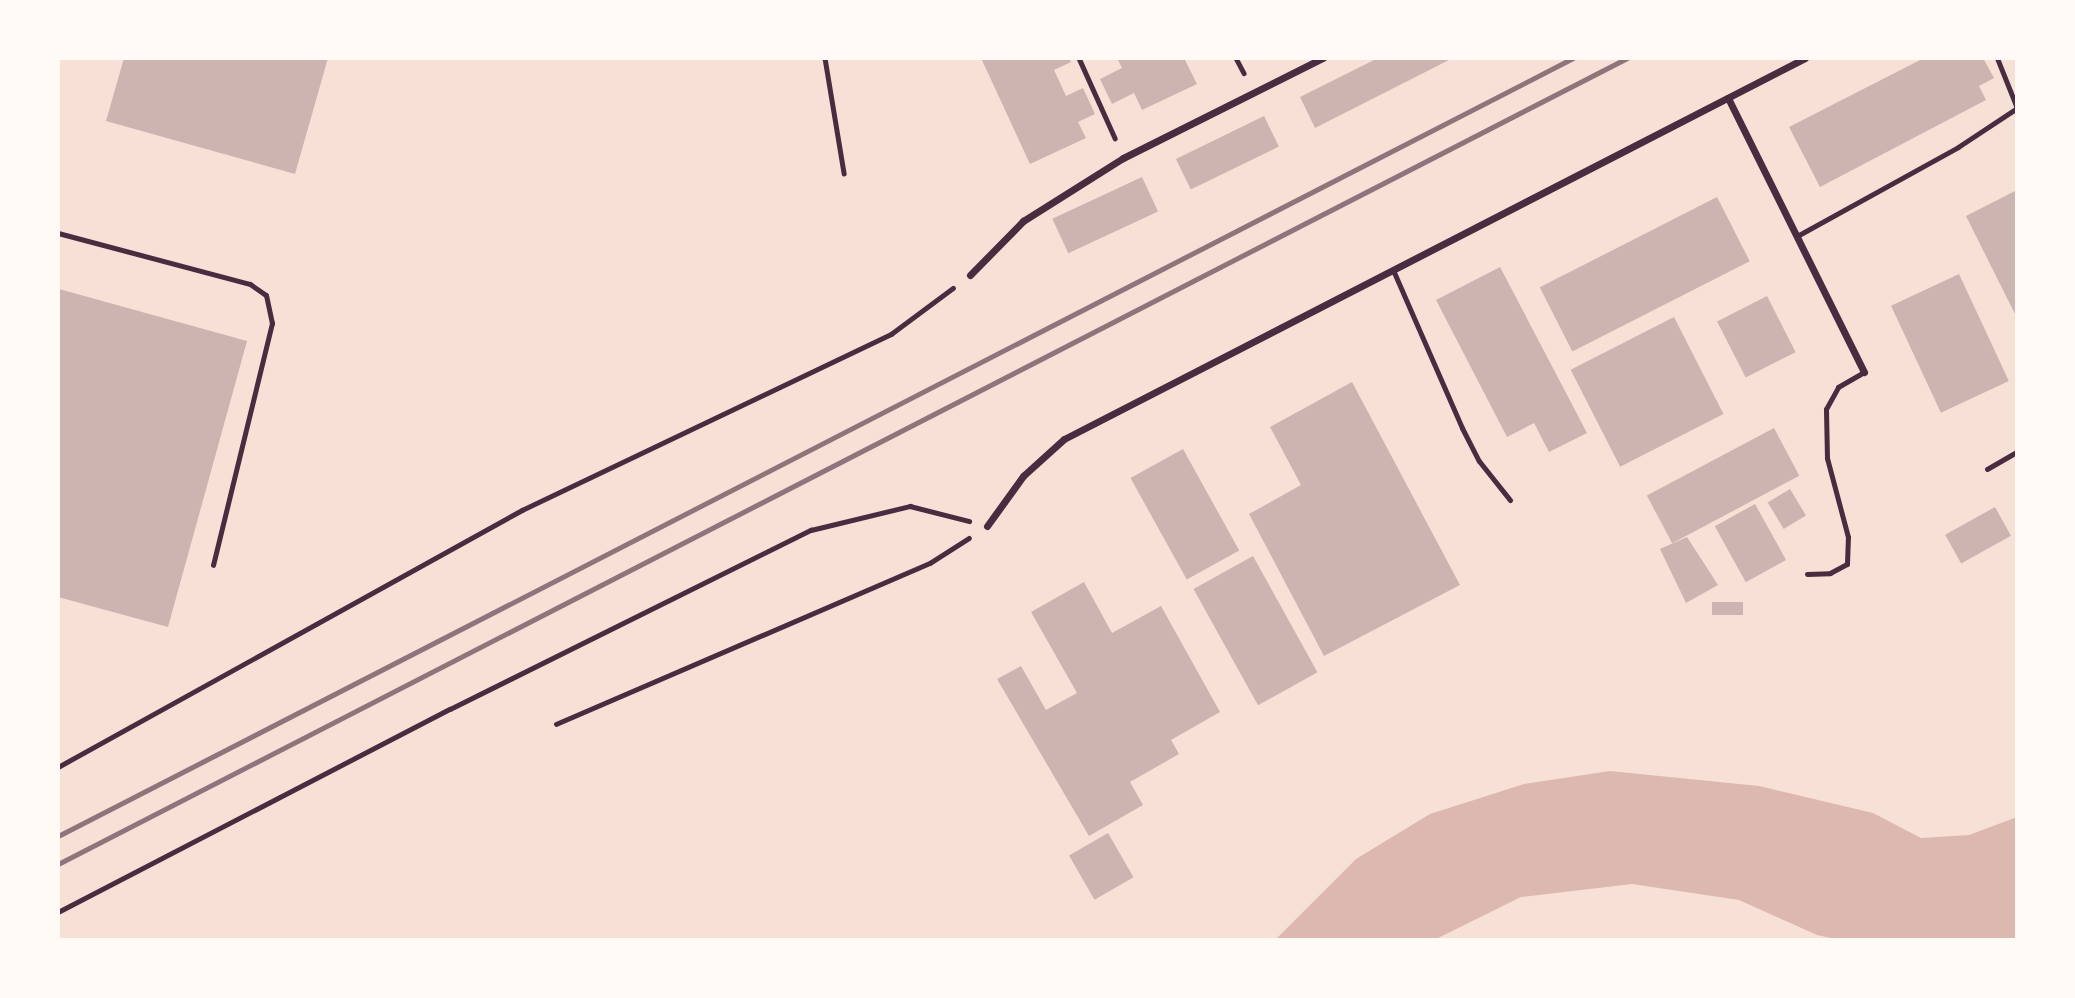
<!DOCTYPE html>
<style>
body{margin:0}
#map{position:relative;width:2075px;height:998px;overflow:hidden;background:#f7e1d7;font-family:Raleway,sans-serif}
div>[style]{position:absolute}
.water>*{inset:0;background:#dcb8b0}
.building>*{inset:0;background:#ccb4b1;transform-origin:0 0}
.path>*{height:4.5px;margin:-2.25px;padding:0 2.25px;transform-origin:2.25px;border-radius:2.25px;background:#4a2c40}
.service>*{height:5px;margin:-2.5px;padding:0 2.5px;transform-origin:2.5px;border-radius:2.5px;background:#4a2c40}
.minor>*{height:7px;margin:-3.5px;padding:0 3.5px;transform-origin:3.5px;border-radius:3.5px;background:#4a2c40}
.rail>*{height:5px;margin:-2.5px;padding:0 2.5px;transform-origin:2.5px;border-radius:2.5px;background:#8f747c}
span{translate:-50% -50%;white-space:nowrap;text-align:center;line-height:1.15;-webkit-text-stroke:7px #fffaf5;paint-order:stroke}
.frame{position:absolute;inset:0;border:60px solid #fffaf5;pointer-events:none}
</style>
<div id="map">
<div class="water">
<i style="clip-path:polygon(1610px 771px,1759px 786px,1873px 813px,1921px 838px,1969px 835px,2017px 817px,2017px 940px,1840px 940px,1817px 935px,1739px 900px,1632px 884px,1521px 897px,1434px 940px,1275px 940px,1356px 859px,1430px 814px,1524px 784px)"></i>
</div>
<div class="building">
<i style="clip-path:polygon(124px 58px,328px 58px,295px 174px,106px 121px)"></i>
<i style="clip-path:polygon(981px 58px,1069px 58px,1071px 62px,1054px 70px,1066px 96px,1083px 88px,1095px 114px,1078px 122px,1086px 138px,1030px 164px)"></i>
<i style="clip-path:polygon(1117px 58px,1184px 58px,1197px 84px,1142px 110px,1134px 93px,1112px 104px,1100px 79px,1122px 68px)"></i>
<i style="clip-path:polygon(1378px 58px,1453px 58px,1315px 128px,1300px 97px)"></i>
<i style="clip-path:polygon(1924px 58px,1983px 58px,1994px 78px,1979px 86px,1986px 100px,1820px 187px,1789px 127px)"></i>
<i style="left:1264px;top:116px;width:34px;height:98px;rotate:64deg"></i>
<i style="left:1142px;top:177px;width:38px;height:99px;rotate:65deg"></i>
<i style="clip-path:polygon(2017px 190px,2017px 318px,1966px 216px)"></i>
<i style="left:1717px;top:197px;width:72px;height:199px;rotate:63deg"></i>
<i style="clip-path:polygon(1500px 267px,1587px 433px,1549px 452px,1534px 423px,1507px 437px,1436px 300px)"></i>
<i style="left:1959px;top:274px;width:118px;height:75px;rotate:65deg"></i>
<i style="clip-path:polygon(59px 289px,247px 341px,168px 627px,58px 597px)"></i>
<i style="left:1767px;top:296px;width:63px;height:56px;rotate:63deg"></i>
<i style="left:1674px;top:317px;width:109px;height:116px;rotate:63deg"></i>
<i style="clip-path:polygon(1352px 382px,1460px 585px,1324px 656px,1249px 514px,1301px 485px,1270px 427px)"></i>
<i style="left:1774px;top:428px;width:54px;height:144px;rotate:62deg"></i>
<i style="left:1183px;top:449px;width:116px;height:60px;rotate:61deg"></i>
<i style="left:1790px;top:489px;width:31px;height:26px;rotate:59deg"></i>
<i style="left:1755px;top:504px;width:64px;height:46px;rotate:61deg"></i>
<i style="left:1995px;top:507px;width:33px;height:57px;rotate:61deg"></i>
<i style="clip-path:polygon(1687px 537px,1718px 585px,1686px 603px,1660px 549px)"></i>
<i style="left:1253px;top:556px;width:133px;height:68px;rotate:61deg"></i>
<i style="clip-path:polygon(1084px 582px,1112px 633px,1161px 606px,1220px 712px,1171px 740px,1179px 754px,1130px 782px,1143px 805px,1089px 836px,997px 679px,1021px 666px,1046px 710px,1077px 693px,1031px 612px)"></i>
<i style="left:1712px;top:602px;width:31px;height:13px"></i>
<i style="left:1108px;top:833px;width:51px;height:45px;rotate:60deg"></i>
</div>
<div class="path">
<i style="left:825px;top:58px;width:117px;rotate:80.6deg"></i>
<i style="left:1079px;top:58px;width:88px;rotate:65.8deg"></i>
<i style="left:1236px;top:58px;width:17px;rotate:62deg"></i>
<i style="left:556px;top:724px;width:407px;rotate:-23.3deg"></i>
<i style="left:930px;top:563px;width:46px;rotate:-32.7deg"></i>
<i style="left:58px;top:767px;width:530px;rotate:-28.98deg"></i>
<i style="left:522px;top:510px;width:409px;rotate:-25.5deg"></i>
<i style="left:891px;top:334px;width:77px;rotate:-36.6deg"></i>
<i style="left:58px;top:912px;width:441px;rotate:-27.4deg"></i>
<i style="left:450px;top:709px;width:403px;rotate:-26.4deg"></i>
<i style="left:811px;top:530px;width:102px;rotate:-13.6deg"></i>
<i style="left:910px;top:506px;width:61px;rotate:14.3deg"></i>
</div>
<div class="service">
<i style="left:58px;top:233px;width:199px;rotate:14.9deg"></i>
<i style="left:250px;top:284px;width:19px;rotate:35deg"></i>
<i style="left:266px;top:295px;width:29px;rotate:78deg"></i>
<i style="left:272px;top:323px;width:249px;rotate:103.7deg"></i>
<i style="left:1797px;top:236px;width:184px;rotate:-28.9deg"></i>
<i style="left:1958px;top:147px;width:71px;rotate:-33.5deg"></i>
<i style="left:2017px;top:108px;width:54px;rotate:-111.8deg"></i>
<i style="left:1393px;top:270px;width:172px;rotate:66.4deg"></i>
<i style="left:1462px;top:428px;width:37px;rotate:63deg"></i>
<i style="left:1479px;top:461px;width:50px;rotate:51.5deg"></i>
<i style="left:1987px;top:469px;width:34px;rotate:-30deg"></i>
<i style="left:1807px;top:574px;width:23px;rotate:-2deg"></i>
<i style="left:1830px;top:573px;width:19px;rotate:-28deg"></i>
<i style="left:1847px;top:564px;width:27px;rotate:-88deg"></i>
<i style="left:1848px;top:537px;width:82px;rotate:-104.9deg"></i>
<i style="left:1827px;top:458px;width:49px;rotate:-91.2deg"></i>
<i style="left:1826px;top:409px;width:25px;rotate:-61deg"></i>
<i style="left:1838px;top:387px;width:30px;rotate:-30deg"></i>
</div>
<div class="minor">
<i style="left:1728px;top:98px;width:306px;rotate:63.6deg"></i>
<i style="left:970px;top:275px;width:76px;rotate:-45.5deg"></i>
<i style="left:1023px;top:221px;width:118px;rotate:-32.2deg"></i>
<i style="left:1123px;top:158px;width:224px;rotate:-26.6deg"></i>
<i style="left:987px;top:526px;width:62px;rotate:-54.2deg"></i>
<i style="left:1023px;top:476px;width:55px;rotate:-42.1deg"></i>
<i style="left:1064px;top:439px;width:833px;rotate:-27.21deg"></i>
</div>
<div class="rail">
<i style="left:58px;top:836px;width:1703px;rotate:-27.18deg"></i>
<i style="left:58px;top:864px;width:1764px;rotate:-27.19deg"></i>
</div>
<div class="frame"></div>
</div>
